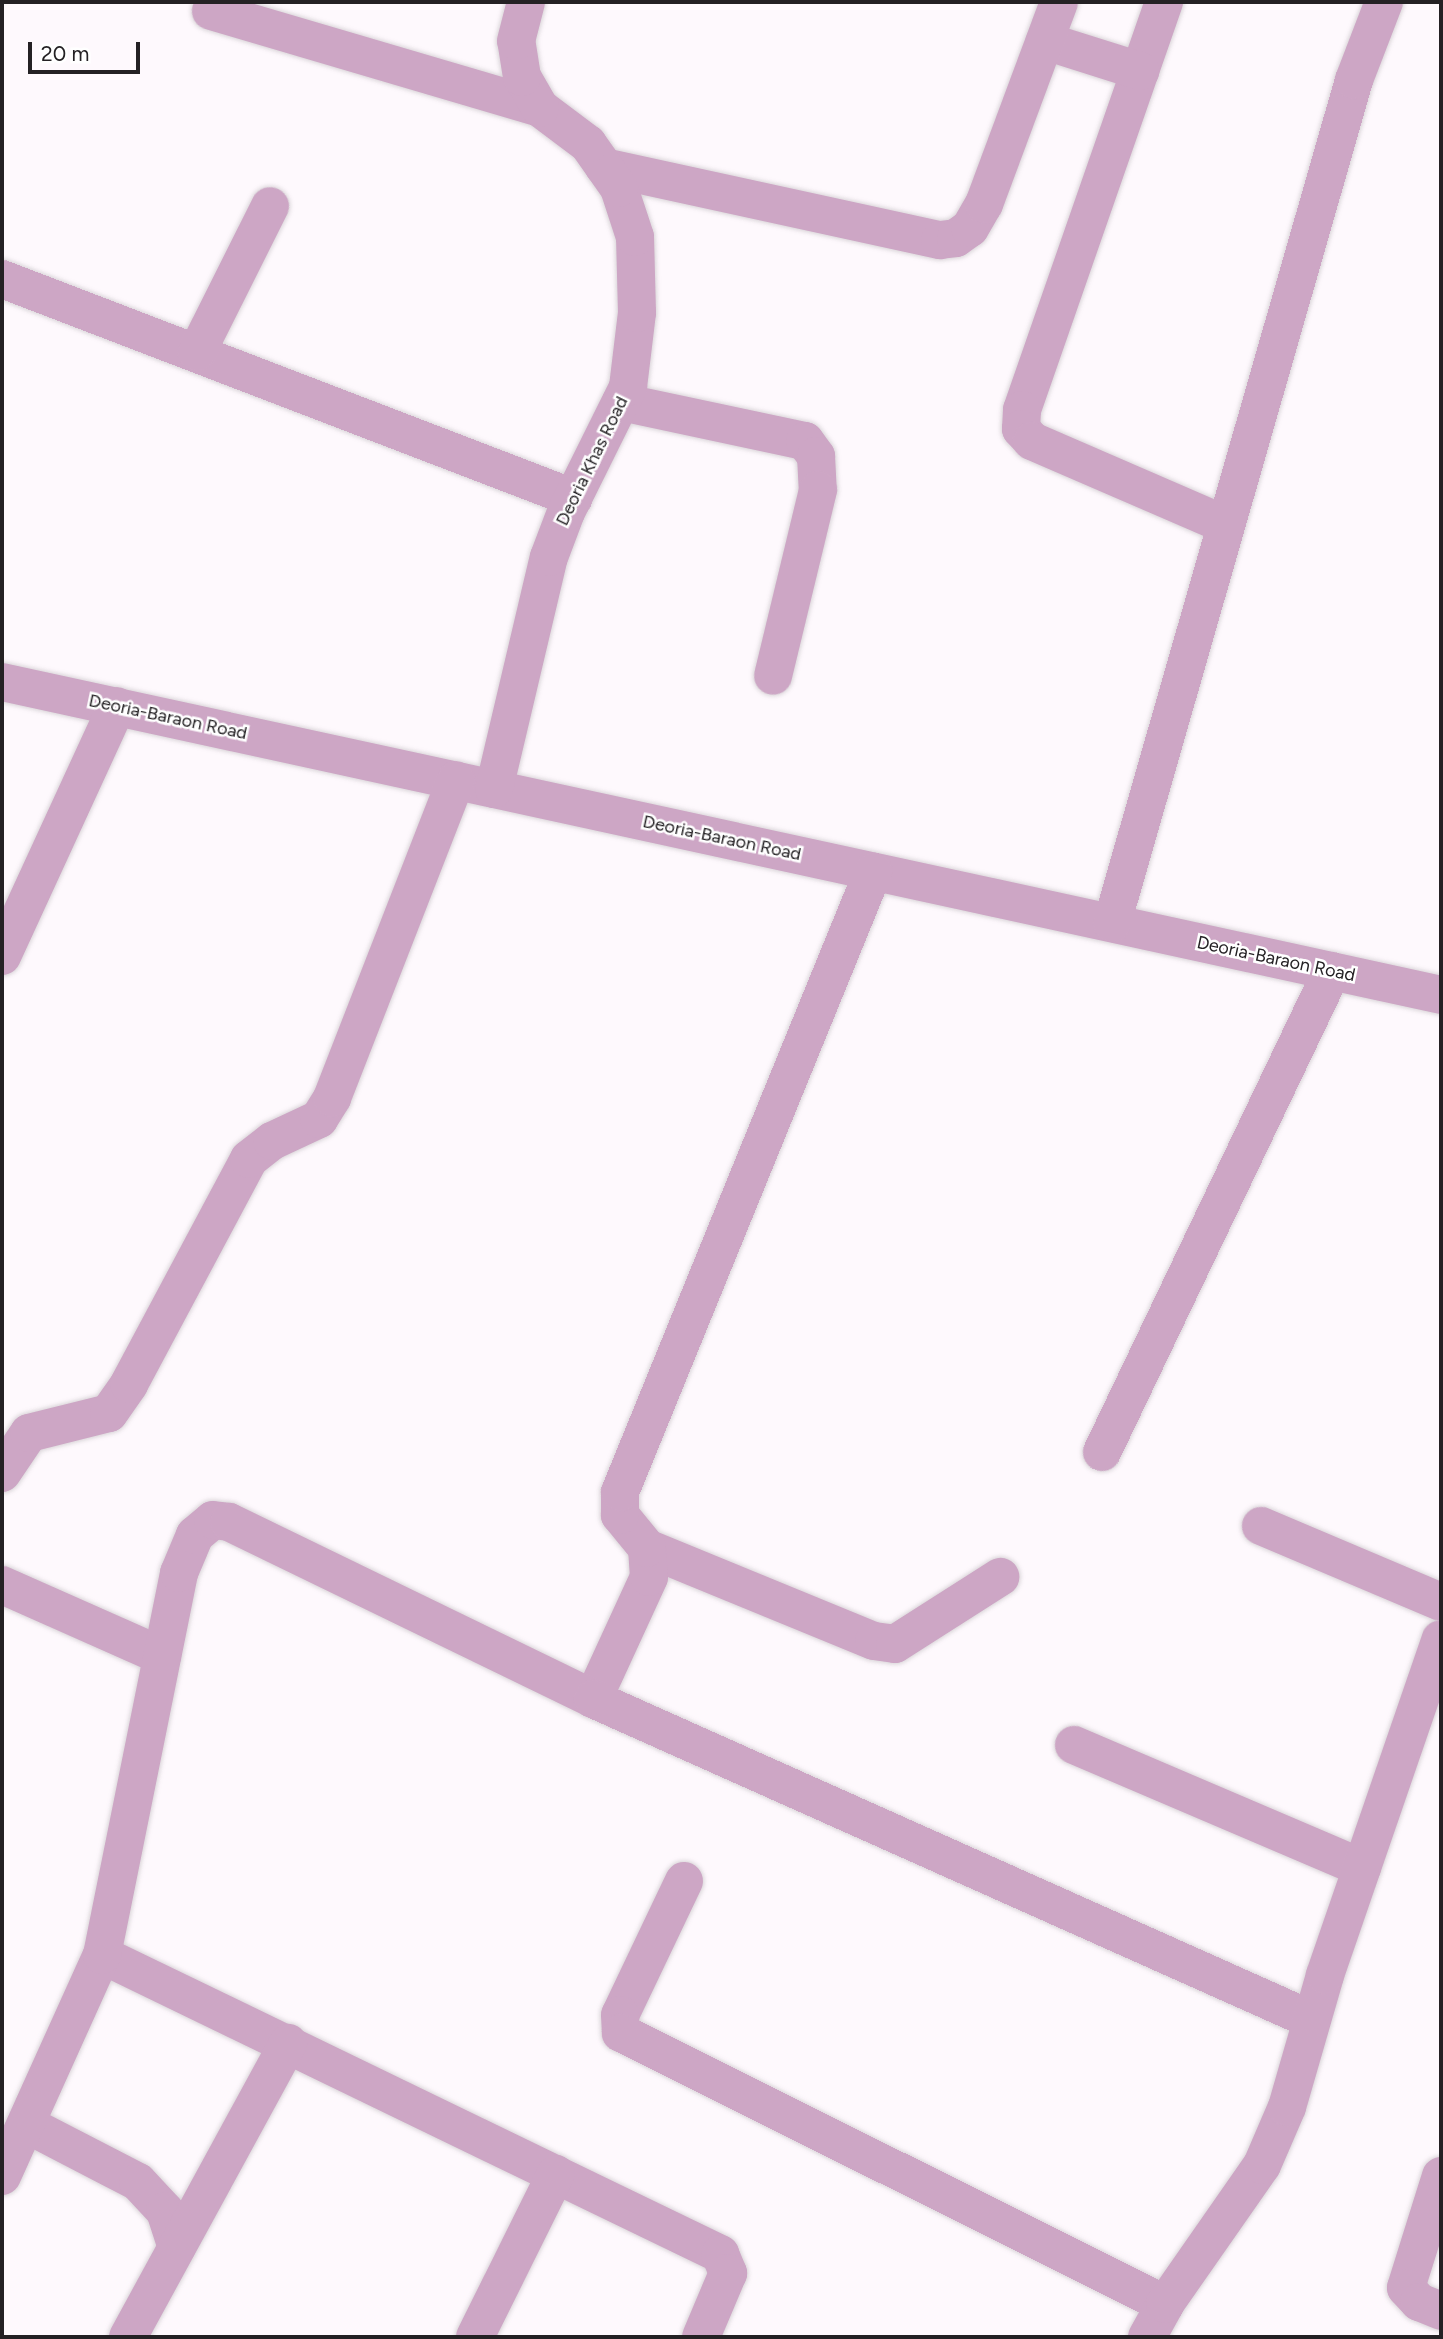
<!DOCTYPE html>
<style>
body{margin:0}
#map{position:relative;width:1443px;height:2339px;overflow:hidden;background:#fef9fd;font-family:Figtree,sans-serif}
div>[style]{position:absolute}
.roads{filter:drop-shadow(0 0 2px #dbd6da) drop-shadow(0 0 2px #dbd6da)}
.minor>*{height:38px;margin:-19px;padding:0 19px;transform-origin:19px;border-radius:19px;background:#cda6c5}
span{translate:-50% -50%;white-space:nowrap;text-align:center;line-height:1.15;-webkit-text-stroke:5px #fff;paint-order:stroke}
.street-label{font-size:18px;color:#242124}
.frame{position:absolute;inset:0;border:4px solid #242124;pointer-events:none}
.scale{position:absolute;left:28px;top:42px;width:112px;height:32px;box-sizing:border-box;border:4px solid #242124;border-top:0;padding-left:9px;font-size:21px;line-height:24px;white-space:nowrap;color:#242124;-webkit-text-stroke:5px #fff;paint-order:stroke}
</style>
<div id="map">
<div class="roads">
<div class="minor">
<i style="left:1164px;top:2px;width:432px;rotate:109.2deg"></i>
<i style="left:1022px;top:410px;width:19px;rotate:93deg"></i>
<i style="left:1021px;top:429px;width:16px;rotate:47deg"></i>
<i style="left:1032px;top:441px;width:211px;rotate:23.4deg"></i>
<i style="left:211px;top:11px;width:343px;rotate:16.4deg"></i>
<i style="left:1045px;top:41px;width:100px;rotate:17.5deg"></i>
<i style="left:604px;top:167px;width:344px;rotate:12.3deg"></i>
<i style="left:940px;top:240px;width:16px;rotate:-7deg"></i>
<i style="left:956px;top:238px;width:17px;rotate:-36deg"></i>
<i style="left:970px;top:228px;width:28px;rotate:-60deg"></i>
<i style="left:984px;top:204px;width:215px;rotate:-69.6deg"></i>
<i style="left:2px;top:279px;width:612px;rotate:20.98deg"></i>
<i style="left:197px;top:352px;width:163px;rotate:-63.4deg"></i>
<i style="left:621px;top:402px;width:188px;rotate:12deg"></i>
<i style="left:805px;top:441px;width:19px;rotate:54deg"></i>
<i style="left:816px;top:456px;width:34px;rotate:87deg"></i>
<i style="left:818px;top:490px;width:191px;rotate:103.6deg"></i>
<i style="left:2px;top:682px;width:1473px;rotate:12.27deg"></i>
<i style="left:494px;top:789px;width:238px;rotate:-76.7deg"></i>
<i style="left:549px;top:557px;width:48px;rotate:-69.3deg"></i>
<i style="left:566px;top:512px;width:140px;rotate:-63.6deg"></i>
<i style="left:628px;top:387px;width:75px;rotate:-83.1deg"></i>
<i style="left:637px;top:313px;width:76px;rotate:-91.5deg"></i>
<i style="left:635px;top:237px;width:52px;rotate:-108.1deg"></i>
<i style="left:619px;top:188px;width:54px;rotate:-125.2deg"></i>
<i style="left:588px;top:144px;width:60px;rotate:-143.1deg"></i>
<i style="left:540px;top:108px;width:36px;rotate:-120deg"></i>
<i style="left:522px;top:77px;width:36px;rotate:-99deg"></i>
<i style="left:516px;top:41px;width:40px;rotate:-75.6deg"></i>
<i style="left:1112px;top:923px;width:877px;rotate:-73.98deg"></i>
<i style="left:1354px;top:80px;width:84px;rotate:-69deg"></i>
<i style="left:2px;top:956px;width:275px;rotate:-65.3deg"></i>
<i style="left:1102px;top:1452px;width:533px;rotate:-64.44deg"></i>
<i style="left:2px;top:1473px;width:48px;rotate:-56deg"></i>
<i style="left:29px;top:1433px;width:82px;rotate:-14deg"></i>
<i style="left:109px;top:1413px;width:35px;rotate:-55deg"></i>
<i style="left:129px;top:1384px;width:255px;rotate:-61.9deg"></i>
<i style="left:249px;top:1159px;width:29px;rotate:-38deg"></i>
<i style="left:272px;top:1141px;width:52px;rotate:-25.1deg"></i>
<i style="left:319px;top:1119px;width:25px;rotate:-58deg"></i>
<i style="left:332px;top:1098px;width:341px;rotate:-68.7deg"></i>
<i style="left:1261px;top:1526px;width:195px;rotate:22.9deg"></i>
<i style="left:647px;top:1548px;width:245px;rotate:22.3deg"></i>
<i style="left:874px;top:1641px;width:21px;rotate:8deg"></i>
<i style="left:895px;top:1644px;width:125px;rotate:-32.5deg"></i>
<i style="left:2px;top:1585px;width:175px;rotate:23.9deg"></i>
<i style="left:593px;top:1699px;width:134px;rotate:-65.3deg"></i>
<i style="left:649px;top:1577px;width:29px;rotate:-94deg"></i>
<i style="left:647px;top:1548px;width:43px;rotate:-129.3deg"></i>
<i style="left:620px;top:1515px;width:23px;rotate:-90deg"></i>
<i style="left:620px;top:1492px;width:670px;rotate:-67.8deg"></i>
<i style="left:1074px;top:1745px;width:313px;rotate:23.1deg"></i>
<i style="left:684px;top:1881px;width:148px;rotate:115.5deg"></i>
<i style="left:620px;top:2015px;width:18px;rotate:87deg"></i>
<i style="left:621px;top:2033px;width:608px;rotate:26.48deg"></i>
<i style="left:102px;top:1955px;width:687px;rotate:25.82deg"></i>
<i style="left:720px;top:2254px;width:21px;rotate:67deg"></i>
<i style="left:728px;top:2273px;width:69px;rotate:112.9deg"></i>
<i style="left:26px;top:2124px;width:126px;rotate:27.4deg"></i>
<i style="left:138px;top:2182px;width:40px;rotate:47deg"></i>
<i style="left:165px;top:2211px;width:38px;rotate:72deg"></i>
<i style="left:2px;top:2176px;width:243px;rotate:-65.7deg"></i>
<i style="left:102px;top:1955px;width:390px;rotate:-78.6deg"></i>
<i style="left:179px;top:1573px;width:41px;rotate:-67.2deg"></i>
<i style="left:195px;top:1535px;width:23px;rotate:-40deg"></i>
<i style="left:213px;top:1520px;width:16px;rotate:7deg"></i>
<i style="left:229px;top:1522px;width:405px;rotate:25.9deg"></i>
<i style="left:593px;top:1699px;width:787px;rotate:24.06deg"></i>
<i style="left:1441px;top:2176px;width:117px;rotate:107.4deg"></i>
<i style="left:1406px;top:2288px;width:19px;rotate:47deg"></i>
<i style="left:1419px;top:2302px;width:24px;rotate:22deg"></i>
<i style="left:128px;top:2337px;width:335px;rotate:-61.4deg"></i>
<i style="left:475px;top:2337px;width:182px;rotate:-63.6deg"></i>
<i style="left:1147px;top:2337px;width:38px;rotate:-61deg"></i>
<i style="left:1165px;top:2304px;width:169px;rotate:-55.1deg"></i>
<i style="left:1262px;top:2165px;width:63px;rotate:-66.7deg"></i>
<i style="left:1287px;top:2107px;width:137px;rotate:-73.9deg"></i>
<i style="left:1325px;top:1975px;width:355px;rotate:-71deg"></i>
</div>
</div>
<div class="street-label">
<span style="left:592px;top:461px;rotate:-64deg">Deoria Khas Road</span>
<span style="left:168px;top:717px;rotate:12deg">Deoria-Baraon Road</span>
<span style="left:722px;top:838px;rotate:12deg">Deoria-Baraon Road</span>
<span style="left:1276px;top:959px;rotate:12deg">Deoria-Baraon Road</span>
</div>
<div class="frame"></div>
<div class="scale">20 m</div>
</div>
